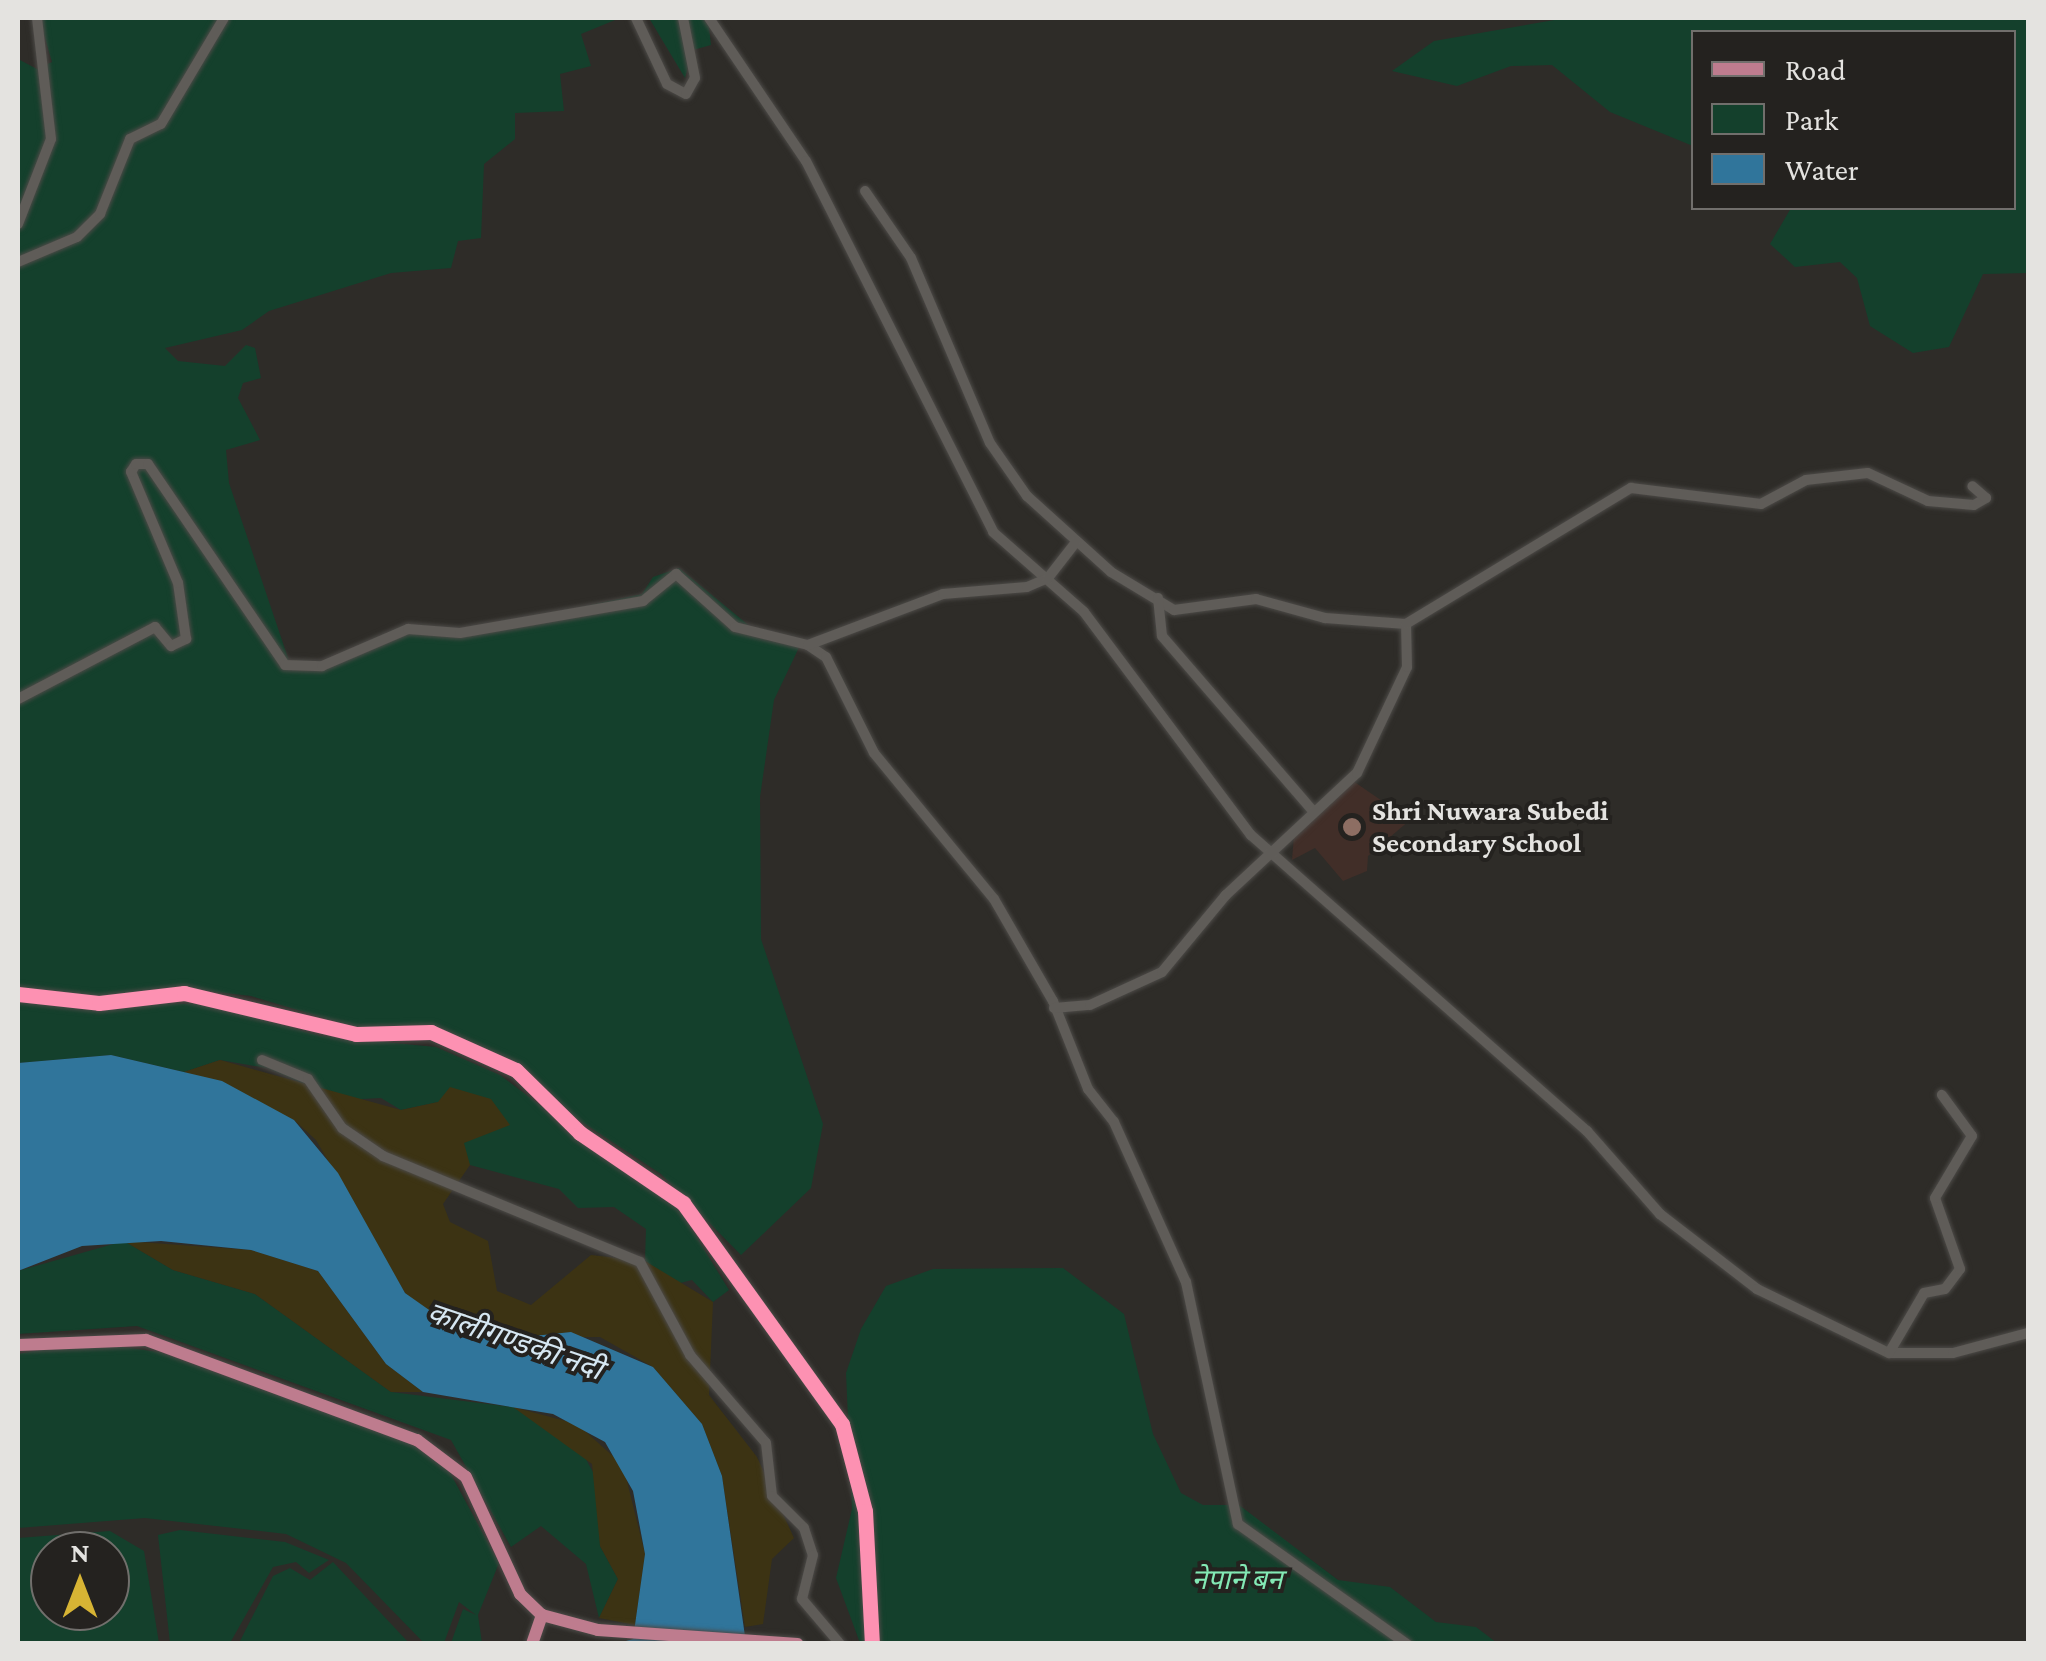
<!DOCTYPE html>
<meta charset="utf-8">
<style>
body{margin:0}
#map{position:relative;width:2046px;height:1661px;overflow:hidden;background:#2e2c28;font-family:"Crimson Pro","Noto Sans Devanagari",serif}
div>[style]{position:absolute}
.education>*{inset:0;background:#412e28}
.green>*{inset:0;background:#14402c}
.sand>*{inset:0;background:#3c3313}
.water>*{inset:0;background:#30759b}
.roads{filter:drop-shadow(0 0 2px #4c4a47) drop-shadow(0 0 2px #4c4a47)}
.minor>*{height:10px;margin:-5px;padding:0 5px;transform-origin:5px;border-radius:5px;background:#5f5c58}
.major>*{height:12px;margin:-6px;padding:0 6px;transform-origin:6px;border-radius:6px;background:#be7c8e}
.highway>*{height:15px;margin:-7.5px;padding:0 7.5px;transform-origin:7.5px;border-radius:7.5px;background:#fd91b2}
.dots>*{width:28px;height:28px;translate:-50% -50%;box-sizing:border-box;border:5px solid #24221f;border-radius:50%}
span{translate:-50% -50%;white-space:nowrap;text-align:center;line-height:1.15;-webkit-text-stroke:8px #24221f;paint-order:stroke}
.poi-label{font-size:28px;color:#e4e3e0;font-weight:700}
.left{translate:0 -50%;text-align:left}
.park-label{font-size:28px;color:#83e9b5;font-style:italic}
.water-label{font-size:30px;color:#d6e7f2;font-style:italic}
.frame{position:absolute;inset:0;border:20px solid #e4e3e0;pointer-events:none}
.legend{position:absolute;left:1691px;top:30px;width:325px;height:180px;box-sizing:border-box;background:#24221f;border:2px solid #716f6c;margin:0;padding:12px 18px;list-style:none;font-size:30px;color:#e4e3e0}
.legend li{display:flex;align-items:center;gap:20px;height:50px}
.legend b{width:50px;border:2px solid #716f6c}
.north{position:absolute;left:30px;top:1531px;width:100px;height:100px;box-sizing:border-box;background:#24221f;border:2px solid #716f6c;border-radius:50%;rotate:0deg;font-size:28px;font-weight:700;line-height:40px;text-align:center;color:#e4e3e0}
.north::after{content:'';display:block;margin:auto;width:35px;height:45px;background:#d7b434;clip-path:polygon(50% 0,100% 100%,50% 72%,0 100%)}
</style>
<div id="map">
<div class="education">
<i style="clip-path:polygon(1353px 781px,1410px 820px,1368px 856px,1367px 871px,1343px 881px,1315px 848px,1292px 860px,1294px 835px)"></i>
</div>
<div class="green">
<i style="clip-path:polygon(39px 18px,620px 18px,581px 34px,591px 66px,560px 74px,564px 111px,515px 113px,515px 139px,484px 164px,481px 238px,458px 241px,451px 268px,391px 273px,269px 311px,242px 330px,165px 348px,178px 361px,225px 366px,246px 345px,255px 348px,261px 378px,243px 383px,238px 398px,260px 440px,226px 450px,229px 483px,289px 661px,324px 661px,400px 627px,478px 629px,642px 594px,653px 577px,679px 568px,752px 628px,803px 639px,774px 700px,760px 797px,761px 939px,823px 1124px,811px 1188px,741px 1255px,661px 1174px,440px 1029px,361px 1029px,251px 996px,181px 988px,104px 998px,18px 988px,18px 59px,37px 69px,52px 62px)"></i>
<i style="clip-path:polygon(649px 18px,708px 18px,711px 45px,693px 50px,685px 78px)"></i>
<i style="clip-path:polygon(1566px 18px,2028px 18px,2028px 273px,1983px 274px,1949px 347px,1913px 353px,1870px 326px,1857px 278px,1840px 262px,1795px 267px,1770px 244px,1791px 208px,2014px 208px,2014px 32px,1694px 32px,1693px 146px,1610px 112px,1552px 65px,1511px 66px,1457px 86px,1392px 71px,1434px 41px)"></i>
<i style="clip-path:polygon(18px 1001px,205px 1004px,321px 1036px,436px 1047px,500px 1075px,680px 1210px,729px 1290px,713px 1302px,692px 1280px,676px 1284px,645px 1261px,646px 1229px,614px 1207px,578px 1208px,559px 1189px,470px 1165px,438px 1102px,401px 1110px,381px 1098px,342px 1100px,267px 1068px,220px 1060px,184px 1072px,111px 1055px,18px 1063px)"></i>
<i style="clip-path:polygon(124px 1241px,173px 1270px,255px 1294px,391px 1392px,513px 1407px,582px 1452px,599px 1483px,600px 1546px,618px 1579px,599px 1618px,586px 1564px,541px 1526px,511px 1547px,451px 1440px,137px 1326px,18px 1334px,18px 1271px)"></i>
<i style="clip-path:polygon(1063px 1268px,1124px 1314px,1153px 1434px,1181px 1493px,1203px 1505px,1239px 1505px,1338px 1580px,1390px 1587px,1436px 1622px,1476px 1627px,1497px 1643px,860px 1643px,836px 1578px,852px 1509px,846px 1373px,861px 1329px,886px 1286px,933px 1269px)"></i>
<i style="clip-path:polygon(85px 1342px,159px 1352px,421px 1448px,448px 1469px,499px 1563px,478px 1615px,482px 1643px,451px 1643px,463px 1609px,476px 1615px,459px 1602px,444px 1643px,424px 1643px,346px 1563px,286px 1534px,145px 1518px,18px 1528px,18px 1354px)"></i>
<i style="clip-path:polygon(180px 1530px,285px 1542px,329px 1560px,309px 1573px,296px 1562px,273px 1567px,230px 1643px,170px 1643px,158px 1535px)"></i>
<i style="clip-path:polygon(evenodd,110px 1531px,144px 1551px,159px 1643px,18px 1643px,18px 1538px,110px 1531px,50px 1551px,110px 1551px,110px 1611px,50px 1611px,50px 1551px)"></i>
<i style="clip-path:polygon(333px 1562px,409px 1643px,239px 1643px,273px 1576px,290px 1568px,310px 1580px)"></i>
</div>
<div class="sand">
<i style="clip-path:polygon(220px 1060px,401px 1110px,438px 1102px,450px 1087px,491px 1099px,510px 1125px,464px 1143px,470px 1165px,443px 1204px,450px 1222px,488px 1241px,497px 1291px,531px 1305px,591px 1255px,645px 1261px,713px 1302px,709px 1395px,757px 1457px,794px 1538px,772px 1559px,763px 1624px,745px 1627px,722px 1476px,702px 1424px,653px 1367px,600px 1337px,483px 1338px,427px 1312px,405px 1293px,316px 1140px,294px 1120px,184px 1072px)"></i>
<i style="clip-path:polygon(124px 1241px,251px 1250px,318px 1271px,386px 1364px,423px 1392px,391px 1392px,255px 1294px,173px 1270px)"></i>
<i style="clip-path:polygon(513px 1407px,577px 1424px,623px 1465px,645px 1554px,635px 1625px,599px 1618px,618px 1579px,600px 1546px,592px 1464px)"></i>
</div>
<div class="water">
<i style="clip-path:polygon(111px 1055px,222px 1081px,294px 1120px,338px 1173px,405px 1293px,459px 1331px,505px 1339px,571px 1332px,653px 1367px,702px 1424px,722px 1476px,746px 1643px,619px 1643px,633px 1639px,645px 1554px,633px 1491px,605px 1442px,553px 1414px,423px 1392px,386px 1364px,318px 1271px,251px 1250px,161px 1241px,82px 1246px,18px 1271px,18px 1063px)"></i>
</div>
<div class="roads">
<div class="minor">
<i style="left:636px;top:18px;width:73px;rotate:64.8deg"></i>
<i style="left:667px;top:84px;width:21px;rotate:28deg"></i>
<i style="left:686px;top:94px;width:18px;rotate:-61deg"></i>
<i style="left:695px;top:78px;width:61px;rotate:-101.3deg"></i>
<i style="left:709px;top:18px;width:173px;rotate:55.9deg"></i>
<i style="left:806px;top:161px;width:415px;rotate:63.2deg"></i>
<i style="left:993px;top:532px;width:121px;rotate:41.3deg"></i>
<i style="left:1084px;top:612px;width:279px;rotate:53.2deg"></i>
<i style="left:1251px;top:835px;width:448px;rotate:41.4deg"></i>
<i style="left:1587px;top:1131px;width:111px;rotate:48.7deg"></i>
<i style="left:1660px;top:1214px;width:123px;rotate:37.7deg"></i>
<i style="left:1757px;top:1289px;width:147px;rotate:25.9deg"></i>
<i style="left:1889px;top:1353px;width:64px"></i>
<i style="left:1953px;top:1353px;width:78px;rotate:-14.9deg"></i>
<i style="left:865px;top:191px;width:81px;rotate:55.5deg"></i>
<i style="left:911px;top:258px;width:201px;rotate:66.9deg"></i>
<i style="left:990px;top:443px;width:65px;rotate:55.1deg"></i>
<i style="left:1027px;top:496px;width:113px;rotate:42.1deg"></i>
<i style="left:1111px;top:572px;width:74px;rotate:31.1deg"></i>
<i style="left:1174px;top:610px;width:83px;rotate:-7.6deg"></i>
<i style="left:1256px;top:599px;width:72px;rotate:15.4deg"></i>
<i style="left:1325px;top:618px;width:81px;rotate:4.2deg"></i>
<i style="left:18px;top:224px;width:91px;rotate:-68.8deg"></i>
<i style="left:51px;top:139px;width:122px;rotate:-96.6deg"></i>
<i style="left:18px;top:262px;width:64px;rotate:-23deg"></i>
<i style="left:77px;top:237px;width:33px;rotate:-45deg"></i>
<i style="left:100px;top:214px;width:81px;rotate:-68.2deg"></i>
<i style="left:130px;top:139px;width:34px;rotate:-26deg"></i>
<i style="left:161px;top:124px;width:123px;rotate:-59.3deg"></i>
<i style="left:1158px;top:598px;width:38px;rotate:84deg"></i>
<i style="left:1162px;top:636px;width:230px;rotate:49.2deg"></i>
<i style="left:808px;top:645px;width:22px;rotate:34deg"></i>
<i style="left:826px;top:657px;width:107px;rotate:63.4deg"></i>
<i style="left:874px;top:753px;width:189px;rotate:50.6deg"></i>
<i style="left:994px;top:899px;width:118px;rotate:60deg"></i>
<i style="left:1053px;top:1001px;width:95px;rotate:68.3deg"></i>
<i style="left:1088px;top:1089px;width:42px;rotate:51.8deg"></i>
<i style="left:1114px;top:1122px;width:175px;rotate:65.8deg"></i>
<i style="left:1186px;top:1282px;width:248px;rotate:77.9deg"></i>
<i style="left:1238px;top:1524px;width:207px;rotate:35.4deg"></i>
<i style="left:18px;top:699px;width:155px;rotate:-27.7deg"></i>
<i style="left:155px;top:627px;width:25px;rotate:50deg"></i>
<i style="left:171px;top:646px;width:17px;rotate:-25deg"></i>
<i style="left:186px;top:639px;width:57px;rotate:-98.1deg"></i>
<i style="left:178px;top:583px;width:121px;rotate:-112.9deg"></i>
<i style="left:131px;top:472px;width:9px;rotate:-58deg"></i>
<i style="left:136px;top:464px;width:12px"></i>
<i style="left:148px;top:464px;width:243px;rotate:55.7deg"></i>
<i style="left:285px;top:665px;width:37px;rotate:2deg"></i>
<i style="left:322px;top:666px;width:94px;rotate:-23.3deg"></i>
<i style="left:408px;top:629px;width:52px;rotate:4.4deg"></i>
<i style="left:460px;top:633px;width:186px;rotate:-9.9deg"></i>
<i style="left:643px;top:601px;width:43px;rotate:-39.3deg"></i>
<i style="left:676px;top:574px;width:79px;rotate:41.9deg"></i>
<i style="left:735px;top:627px;width:75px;rotate:13.9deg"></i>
<i style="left:808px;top:645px;width:144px;rotate:-20.7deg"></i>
<i style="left:943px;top:594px;width:84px;rotate:-4.8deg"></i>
<i style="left:1027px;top:587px;width:23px;rotate:-23deg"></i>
<i style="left:1048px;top:578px;width:46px;rotate:-52.1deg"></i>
<i style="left:1054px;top:1008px;width:36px;rotate:-5deg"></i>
<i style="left:1090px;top:1005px;width:79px;rotate:-24.6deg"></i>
<i style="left:1162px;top:972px;width:100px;rotate:-50.3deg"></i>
<i style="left:1226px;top:895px;width:179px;rotate:-43deg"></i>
<i style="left:1357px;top:773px;width:117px;rotate:-64.7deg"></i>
<i style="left:1407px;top:667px;width:43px;rotate:-91.3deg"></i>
<i style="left:1406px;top:624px;width:263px;rotate:-31.2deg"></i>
<i style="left:1631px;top:488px;width:131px;rotate:7deg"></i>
<i style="left:1761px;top:504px;width:51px;rotate:-28.1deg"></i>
<i style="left:1806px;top:480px;width:62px;rotate:-6.4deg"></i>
<i style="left:1868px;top:473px;width:66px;rotate:25deg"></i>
<i style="left:1928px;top:501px;width:46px;rotate:5deg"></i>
<i style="left:1974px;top:505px;width:14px;rotate:-30deg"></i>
<i style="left:1986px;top:498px;width:18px;rotate:-139deg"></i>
<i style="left:262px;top:1060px;width:50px;rotate:22.4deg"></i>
<i style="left:308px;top:1079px;width:60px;rotate:55.2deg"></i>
<i style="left:342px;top:1128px;width:50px;rotate:34.3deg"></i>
<i style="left:383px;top:1156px;width:278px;rotate:22.4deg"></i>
<i style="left:640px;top:1262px;width:106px;rotate:61.7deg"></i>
<i style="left:690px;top:1355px;width:116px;rotate:49.2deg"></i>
<i style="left:766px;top:1443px;width:53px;rotate:83.5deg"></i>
<i style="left:772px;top:1496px;width:45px;rotate:45deg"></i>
<i style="left:804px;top:1528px;width:28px;rotate:72deg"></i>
<i style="left:813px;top:1555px;width:45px;rotate:104deg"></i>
<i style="left:802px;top:1599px;width:59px;rotate:49.8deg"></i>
<i style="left:1889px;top:1353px;width:69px;rotate:-59.7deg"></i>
<i style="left:1924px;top:1293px;width:21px;rotate:-11deg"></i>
<i style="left:1945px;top:1289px;width:25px;rotate:-53deg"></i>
<i style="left:1960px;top:1269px;width:75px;rotate:-109.4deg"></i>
<i style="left:1935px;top:1198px;width:72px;rotate:-59.2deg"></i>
<i style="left:1972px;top:1136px;width:51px;rotate:-126.2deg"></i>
</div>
<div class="major">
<i style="left:18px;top:1345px;width:128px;rotate:-2.2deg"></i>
<i style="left:146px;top:1340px;width:289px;rotate:20.3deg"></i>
<i style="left:417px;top:1440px;width:61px;rotate:37.1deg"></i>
<i style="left:466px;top:1477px;width:129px;rotate:65.2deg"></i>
<i style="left:520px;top:1594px;width:30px;rotate:44deg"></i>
<i style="left:542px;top:1615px;width:58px;rotate:15deg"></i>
<i style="left:598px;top:1630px;width:200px;rotate:4deg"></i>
<i style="left:532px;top:1644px;width:31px;rotate:-71deg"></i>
</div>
<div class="highway">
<i style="left:18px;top:994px;width:81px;rotate:6.3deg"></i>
<i style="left:99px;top:1003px;width:86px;rotate:-6.7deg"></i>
<i style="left:184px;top:993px;width:177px;rotate:13.4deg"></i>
<i style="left:356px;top:1034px;width:75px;rotate:-1.5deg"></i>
<i style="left:431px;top:1032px;width:93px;rotate:24.1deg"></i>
<i style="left:516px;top:1070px;width:90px;rotate:44.5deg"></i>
<i style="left:580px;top:1133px;width:125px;rotate:34.2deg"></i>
<i style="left:683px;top:1203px;width:272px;rotate:54.3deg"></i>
<i style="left:842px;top:1424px;width:90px;rotate:75.2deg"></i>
<i style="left:865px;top:1511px;width:133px;rotate:87deg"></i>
</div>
</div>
<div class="dots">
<i style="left:1352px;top:827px;background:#8d6e63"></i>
</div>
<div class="poi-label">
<span class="left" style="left:1372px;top:827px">Shri Nuwara Subedi<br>Secondary School</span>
</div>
<div class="park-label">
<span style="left:1237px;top:1580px">नेपाने बन</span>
</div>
<div class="water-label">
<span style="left:515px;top:1341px;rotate:19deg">कालीगण्डकी नदी</span>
</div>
<div class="frame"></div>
<ul class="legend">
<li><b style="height:12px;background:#be7c8e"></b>Road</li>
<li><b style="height:28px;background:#14402c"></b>Park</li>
<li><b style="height:28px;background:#30759b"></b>Water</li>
</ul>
<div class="north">N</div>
</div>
